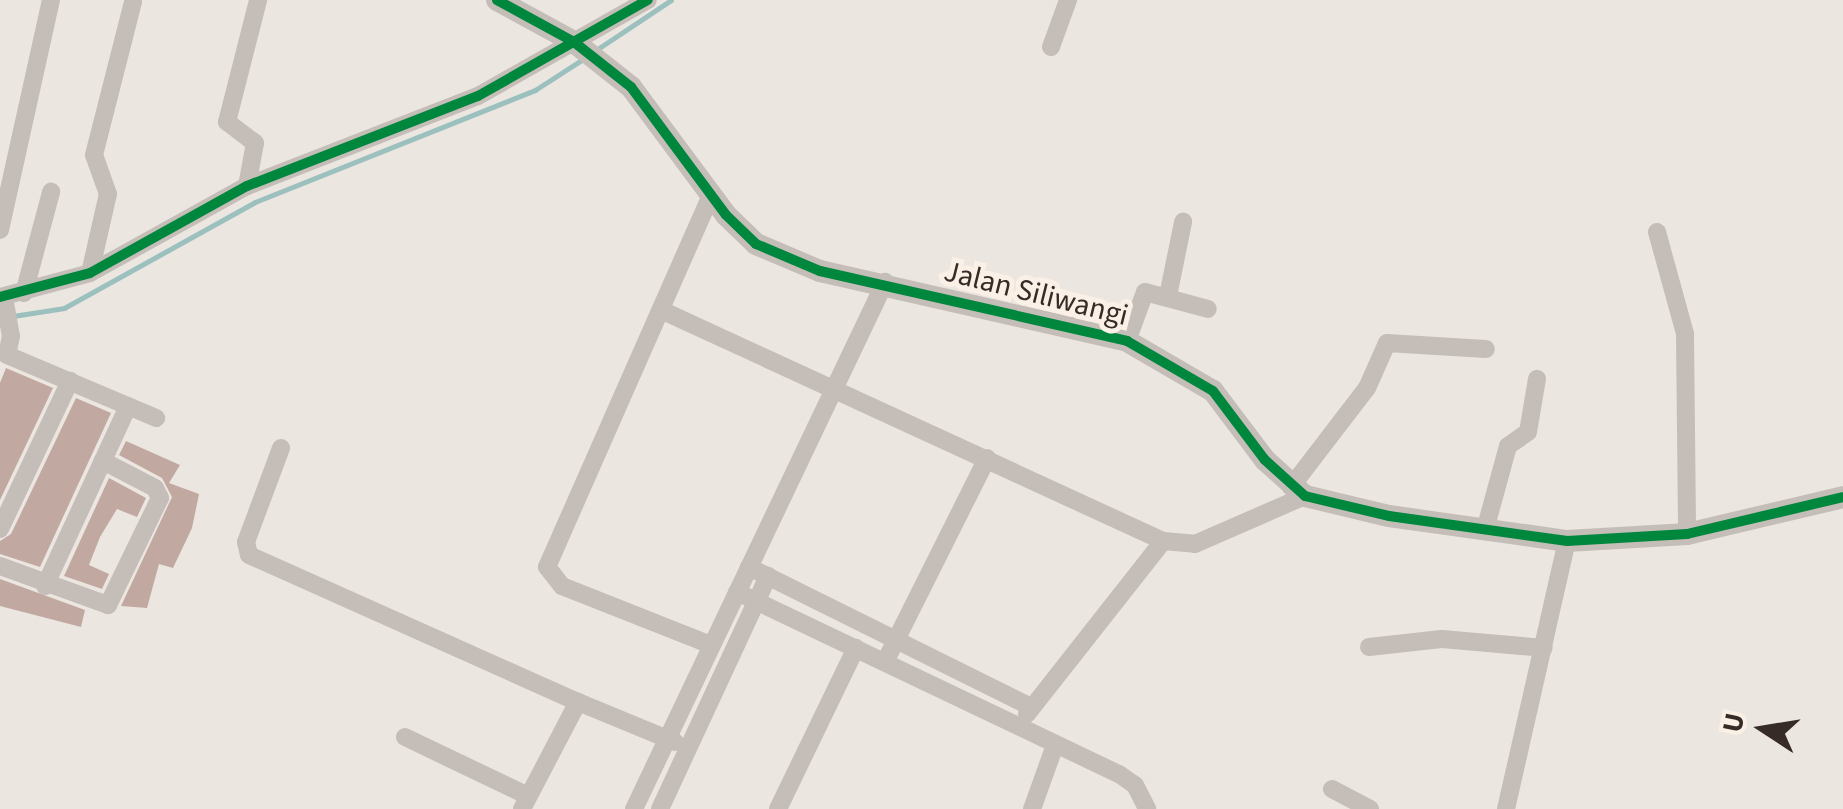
<!DOCTYPE html>
<style>
body{margin:0}
#map{position:relative;width:1843px;height:809px;overflow:hidden;background:#ece6e0;font-family:"Source Sans 3",sans-serif}
div>[style]{position:absolute}
.stream>*{height:5px;margin:-2.5px;padding:0 2.5px;transform-origin:2.5px;border-radius:2.5px;background:#9bc0be}
.building>*{inset:0;background:#c1a9a1}
.minor>*{height:18px;margin:-9px;padding:0 9px;transform-origin:9px;border-radius:9px;background:#c5beb8}
.tertiary>*{height:22px;margin:-11px;padding:0 11px;transform-origin:11px;border-radius:11px;background:#c5beb8}
.cycleway>*{height:10px;margin:-5px;padding:0 5px;transform-origin:5px;border-radius:5px;background:#00873e}
span{translate:-50% -50%;white-space:nowrap;text-align:center;line-height:1.15;-webkit-text-stroke:10px #faf0e6;paint-order:stroke}
.street-label{font-size:30px;color:#362b27}
.north{position:absolute;left:1713px;top:679px;width:100px;height:100px;-webkit-text-stroke:8px #faf0e6;paint-order:stroke;rotate:282deg;font-size:28px;font-weight:700;line-height:40px;text-align:center;color:#362b27}
.north::after{content:'';display:block;margin:auto;width:35px;height:45px;background:#362b27;clip-path:polygon(50% 0,100% 100%,50% 72%,0 100%)}
</style>
<div id="map">
<div class="stream">
<i style="left:596px;top:50px;width:90px;rotate:-33.7deg"></i>
<i style="left:13px;top:316px;width:52px;rotate:-8.9deg"></i>
<i style="left:64px;top:308px;width:218px;rotate:-29deg"></i>
<i style="left:255px;top:202px;width:302px;rotate:-21.8deg"></i>
<i style="left:535px;top:90px;width:57px;rotate:-32.9deg"></i>
</div>
<div class="building">
<i style="clip-path:polygon(6px 368px,53px 388px,0 500px,0 383px)"></i>
<i style="clip-path:polygon(76px 398px,111px 413px,40px 567px,0 554px,0 541px,11px 534px)"></i>
<i style="clip-path:polygon(126px 441px,180px 465px,169px 483px,199px 494px,192px 528px,173px 568px,159px 564px,147px 608px,121px 606px,172px 497px,162px 478px,119px 455px)"></i>
<i style="clip-path:polygon(109px 478px,146px 498px,137px 517px,117px 509px,100px 537px,89px 565px,109px 574px,102px 589px,64px 576px)"></i>
<i style="clip-path:polygon(0 579px,85px 610px,81px 627px,0 606px)"></i>
</div>
<div class="minor">
<i style="left:1051px;top:47px;width:50px;rotate:-70.1deg"></i>
<i style="left:247px;top:186px;width:44px;rotate:-79.5deg"></i>
<i style="left:255px;top:143px;width:35px;rotate:-143deg"></i>
<i style="left:227px;top:122px;width:126px;rotate:-75.7deg"></i>
<i style="left:0;top:230px;width:236px;rotate:-77.5deg"></i>
<i style="left:1657px;top:232px;width:106px;rotate:74.6deg"></i>
<i style="left:1685px;top:334px;width:200px;rotate:89.4deg"></i>
<i style="left:90px;top:273px;width:81px;rotate:-77.2deg"></i>
<i style="left:108px;top:194px;width:41px;rotate:-109.7deg"></i>
<i style="left:94px;top:155px;width:158px;rotate:-75.7deg"></i>
<i style="left:24px;top:293px;width:105px;rotate:-75deg"></i>
<i style="left:1168px;top:296px;width:76px;rotate:-78.5deg"></i>
<i style="left:0;top:297px;width:93px;rotate:-14.9deg"></i>
<i style="left:90px;top:273px;width:179px;rotate:-29deg"></i>
<i style="left:247px;top:186px;width:248px;rotate:-21.3deg"></i>
<i style="left:478px;top:96px;width:195px;rotate:-29.5deg"></i>
<i style="left:4px;top:297px;width:40px;rotate:80deg"></i>
<i style="left:11px;top:336px;width:19px;rotate:102deg"></i>
<i style="left:7px;top:355px;width:162px;rotate:22.9deg"></i>
<i style="left:661px;top:310px;width:553px;rotate:24.71deg"></i>
<i style="left:1163px;top:541px;width:32px;rotate:5deg"></i>
<i style="left:1195px;top:544px;width:120px;rotate:-23.6deg"></i>
<i style="left:1127px;top:341px;width:52px;rotate:-69.8deg"></i>
<i style="left:1145px;top:292px;width:65px;rotate:15.1deg"></i>
<i style="left:281px;top:448px;width:100px;rotate:110.4deg"></i>
<i style="left:246px;top:542px;width:13px;rotate:77deg"></i>
<i style="left:249px;top:555px;width:360px;rotate:24.1deg"></i>
<i style="left:1291px;top:487px;width:125px;rotate:-52.5deg"></i>
<i style="left:1367px;top:388px;width:49px;rotate:-66deg"></i>
<i style="left:1387px;top:343px;width:99px;rotate:3.5deg"></i>
<i style="left:0;top:529px;width:164px;rotate:-64.7deg"></i>
<i style="left:1485px;top:530px;width:87px;rotate:-74.7deg"></i>
<i style="left:1508px;top:446px;width:24px;rotate:-35deg"></i>
<i style="left:1528px;top:432px;width:54px;rotate:-80.4deg"></i>
<i style="left:0;top:566px;width:115px;rotate:19.9deg"></i>
<i style="left:108px;top:605px;width:119px;rotate:-64.1deg"></i>
<i style="left:160px;top:498px;width:11px;rotate:-117deg"></i>
<i style="left:155px;top:488px;width:59px;rotate:-152.6deg"></i>
<i style="left:749px;top:567px;width:315px;rotate:26.4deg"></i>
<i style="left:45px;top:586px;width:198px;rotate:-65.2deg"></i>
<i style="left:737px;top:592px;width:423px;rotate:25.5deg"></i>
<i style="left:1119px;top:774px;width:19px;rotate:35deg"></i>
<i style="left:1135px;top:785px;width:27px;rotate:63deg"></i>
<i style="left:711px;top:645px;width:160px;rotate:-158.4deg"></i>
<i style="left:562px;top:586px;width:24px;rotate:-128deg"></i>
<i style="left:547px;top:567px;width:406px;rotate:-66.2deg"></i>
<i style="left:1369px;top:647px;width:73px;rotate:-6.3deg"></i>
<i style="left:1442px;top:639px;width:102px;rotate:5deg"></i>
<i style="left:885px;top:662px;width:228px;rotate:-63.4deg"></i>
<i style="left:1027px;top:714px;width:220px;rotate:-51.8deg"></i>
<i style="left:405px;top:737px;width:136px;rotate:25.6deg"></i>
<i style="left:1332px;top:789px;width:43px;rotate:27.8deg"></i>
<i style="left:522px;top:809px;width:121px;rotate:-62.4deg"></i>
<i style="left:578px;top:702px;width:105px;rotate:22.4deg"></i>
<i style="left:634px;top:809px;width:584px;rotate:-64.53deg"></i>
<i style="left:660px;top:809px;width:257px;rotate:-65.1deg"></i>
<i style="left:778px;top:809px;width:179px;rotate:-64.2deg"></i>
<i style="left:1032px;top:809px;width:65px;rotate:-70.2deg"></i>
<i style="left:1506px;top:809px;width:275px;rotate:-77.2deg"></i>
</div>
<div class="tertiary">
<i style="left:497px;top:0;width:88px;rotate:28.6deg"></i>
<i style="left:574px;top:42px;width:73px;rotate:38.3deg"></i>
<i style="left:631px;top:87px;width:159px;rotate:53.4deg"></i>
<i style="left:726px;top:215px;width:42px;rotate:44deg"></i>
<i style="left:756px;top:244px;width:69px;rotate:22.9deg"></i>
<i style="left:820px;top:271px;width:315px;rotate:12.8deg"></i>
<i style="left:1127px;top:341px;width:99px;rotate:30.2deg"></i>
<i style="left:1213px;top:391px;width:86px;rotate:53deg"></i>
<i style="left:1265px;top:460px;width:54px;rotate:42deg"></i>
<i style="left:1305px;top:496px;width:86px;rotate:13.4deg"></i>
<i style="left:1389px;top:516px;width:180px;rotate:8deg"></i>
<i style="left:1567px;top:541px;width:120px;rotate:-3.3deg"></i>
<i style="left:1687px;top:534px;width:160px;rotate:-13.3deg"></i>
</div>
<div class="cycleway">
<i style="left:497px;top:0;width:88px;rotate:28.6deg"></i>
<i style="left:574px;top:42px;width:73px;rotate:38.3deg"></i>
<i style="left:631px;top:87px;width:159px;rotate:53.4deg"></i>
<i style="left:726px;top:215px;width:42px;rotate:44deg"></i>
<i style="left:756px;top:244px;width:69px;rotate:22.9deg"></i>
<i style="left:820px;top:271px;width:315px;rotate:12.8deg"></i>
<i style="left:1127px;top:341px;width:99px;rotate:30.2deg"></i>
<i style="left:1213px;top:391px;width:86px;rotate:53deg"></i>
<i style="left:1265px;top:460px;width:54px;rotate:42deg"></i>
<i style="left:1305px;top:496px;width:86px;rotate:13.4deg"></i>
<i style="left:1389px;top:516px;width:180px;rotate:8deg"></i>
<i style="left:1567px;top:541px;width:120px;rotate:-3.3deg"></i>
<i style="left:1687px;top:534px;width:160px;rotate:-13.3deg"></i>
<i style="left:0;top:297px;width:93px;rotate:-14.9deg"></i>
<i style="left:90px;top:273px;width:179px;rotate:-29deg"></i>
<i style="left:247px;top:186px;width:248px;rotate:-21.3deg"></i>
<i style="left:478px;top:96px;width:195px;rotate:-29.5deg"></i>
</div>
<div class="street-label">
<span style="left:1036px;top:294px;rotate:14deg">Jalan Siliwangi</span>
</div>
<div class="north">U</div>
</div>
